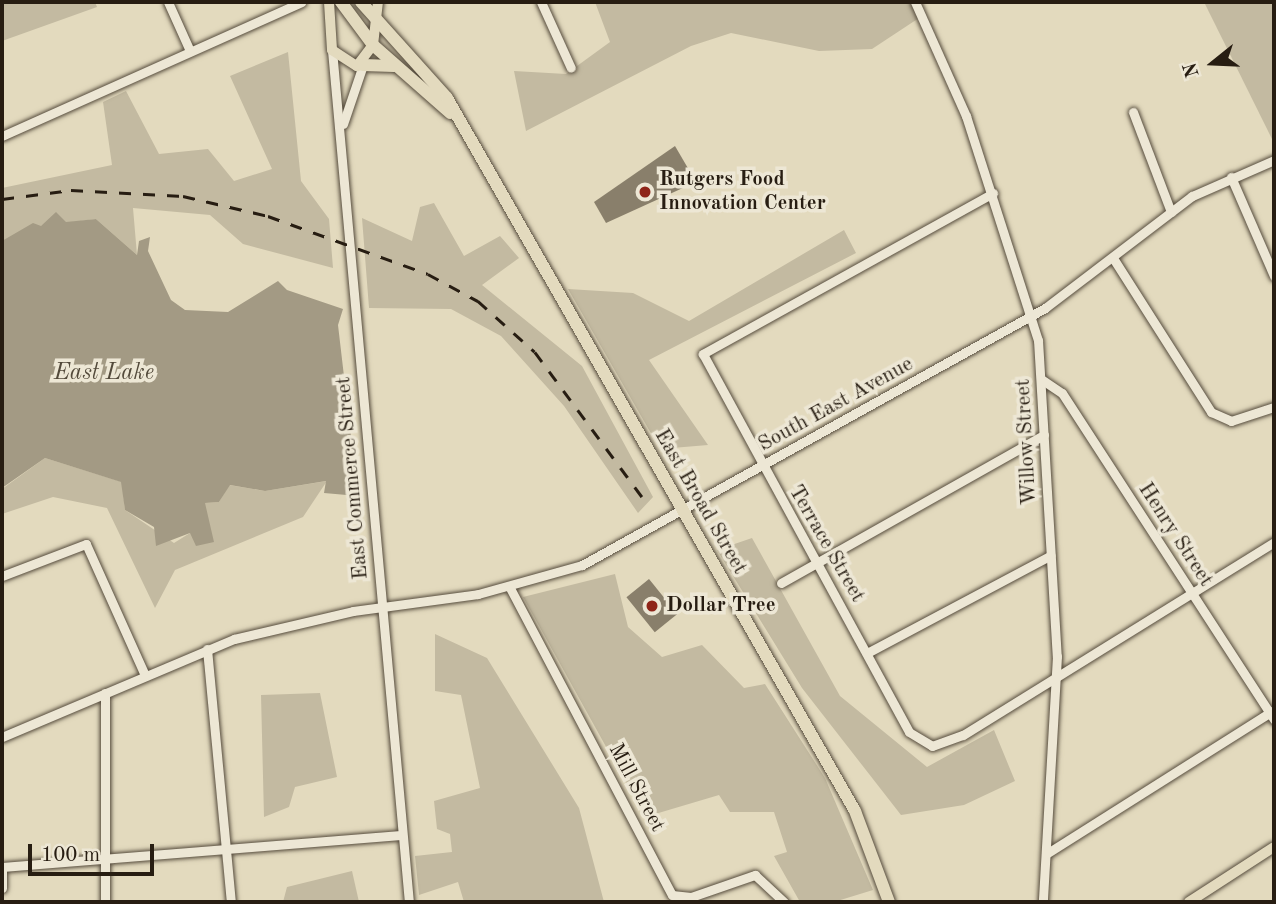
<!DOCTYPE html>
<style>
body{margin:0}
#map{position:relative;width:1276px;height:904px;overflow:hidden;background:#e3dabe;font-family:"Old Standard TT",serif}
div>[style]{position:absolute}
.green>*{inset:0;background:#c3baa1}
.water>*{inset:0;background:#a39a84}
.building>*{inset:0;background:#897f6b;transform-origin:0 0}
.roads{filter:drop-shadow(0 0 2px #564c3d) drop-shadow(0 0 2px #564c3d)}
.minor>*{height:9px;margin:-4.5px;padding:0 4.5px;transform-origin:4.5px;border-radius:4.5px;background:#ede7d5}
.major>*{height:10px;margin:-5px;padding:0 5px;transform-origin:5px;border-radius:5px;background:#e3dabe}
.highway>*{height:12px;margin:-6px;padding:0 6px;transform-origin:6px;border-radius:6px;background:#e3dabe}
.rail>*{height:2.5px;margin-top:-1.25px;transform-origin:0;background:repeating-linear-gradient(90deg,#271d12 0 12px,transparent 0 24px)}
.dots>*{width:19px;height:19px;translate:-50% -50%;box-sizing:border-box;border:4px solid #ede7d5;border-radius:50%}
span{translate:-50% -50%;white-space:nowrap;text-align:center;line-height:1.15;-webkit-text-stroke:7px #ede7d5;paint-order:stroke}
.poi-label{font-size:21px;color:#271d12;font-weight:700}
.left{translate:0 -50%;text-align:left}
.street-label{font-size:21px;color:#271d12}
.water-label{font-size:23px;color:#52493a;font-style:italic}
.frame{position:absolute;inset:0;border:4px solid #271d12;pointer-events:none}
.north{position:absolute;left:1178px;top:28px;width:70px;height:70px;-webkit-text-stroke:5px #ede7d5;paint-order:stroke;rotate:252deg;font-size:19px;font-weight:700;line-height:28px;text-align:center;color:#271d12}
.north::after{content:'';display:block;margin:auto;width:24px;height:32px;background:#271d12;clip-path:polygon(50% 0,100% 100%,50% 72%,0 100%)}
.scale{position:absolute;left:28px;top:844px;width:126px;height:32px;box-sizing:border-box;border:4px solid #271d12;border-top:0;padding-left:9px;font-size:21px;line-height:24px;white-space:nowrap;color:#271d12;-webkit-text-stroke:5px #ede7d5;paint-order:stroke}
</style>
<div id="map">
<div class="green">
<i style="clip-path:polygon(2px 2px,95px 2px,97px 7px,2px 41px)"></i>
<i style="clip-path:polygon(595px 2px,915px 2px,922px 16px,872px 49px,819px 51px,731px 33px,691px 46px,526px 131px,514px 71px,566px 74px,610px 42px)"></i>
<i style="clip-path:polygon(1204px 2px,1274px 2px,1274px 138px,1272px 139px)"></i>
<i style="clip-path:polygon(288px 52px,301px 181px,329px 219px,333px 268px,243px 244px,210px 215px,133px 208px,137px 255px,96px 219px,41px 226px,2px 241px,2px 188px,112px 165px,103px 102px,126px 91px,159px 154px,208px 149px,234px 181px,272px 169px,230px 76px)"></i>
<i style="clip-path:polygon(434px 203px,464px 256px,500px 236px,519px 258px,482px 285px,582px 366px,653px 497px,638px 513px,564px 406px,501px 336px,451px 309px,369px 308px,362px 218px,412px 241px,420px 207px)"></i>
<i style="clip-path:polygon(844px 230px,856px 253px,649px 360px,708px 445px,660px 449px,568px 289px,633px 293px,689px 321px)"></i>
<i style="clip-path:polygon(45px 458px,122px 482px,125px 510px,174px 543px,190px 533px,204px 503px,219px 502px,229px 485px,265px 491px,327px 481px,303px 517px,175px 570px,155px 608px,107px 508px,53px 497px,2px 514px,2px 489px)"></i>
<i style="clip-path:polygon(752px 538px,840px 696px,927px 767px,994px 730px,1015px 781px,964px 805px,901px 815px,802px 688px,717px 550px)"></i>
<i style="clip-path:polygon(615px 574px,628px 627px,662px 657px,702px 645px,744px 688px,765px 684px,825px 778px,873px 890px,834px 902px,800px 902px,774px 856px,787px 852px,774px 812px,730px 812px,719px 795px,645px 817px,523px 597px)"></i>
<i style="clip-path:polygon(435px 634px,487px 658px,579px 808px,604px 902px,464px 902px,458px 882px,419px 895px,415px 856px,452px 852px,450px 834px,437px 829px,434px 801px,480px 788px,461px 695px,435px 691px)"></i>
<i style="clip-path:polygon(320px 693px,337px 777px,295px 787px,289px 807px,264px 817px,261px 695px)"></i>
<i style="clip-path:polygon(352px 871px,359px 902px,283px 902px,287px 887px)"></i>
</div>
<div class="water">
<i style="clip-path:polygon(56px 212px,66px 222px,96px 219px,137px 255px,139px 241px,150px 237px,148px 251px,171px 300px,185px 310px,228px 312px,278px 281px,287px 290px,343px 309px,338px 325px,358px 496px,324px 493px,326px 481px,265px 491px,230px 485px,219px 502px,205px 503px,214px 542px,196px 546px,190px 533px,156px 546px,154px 527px,125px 510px,121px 482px,45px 458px,2px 488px,2px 241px,33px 223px,41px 226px)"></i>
</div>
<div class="building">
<i style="clip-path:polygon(675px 146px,696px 182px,606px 223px,594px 202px)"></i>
<i style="left:649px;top:579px;width:45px;height:29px;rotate:51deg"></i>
</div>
<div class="roads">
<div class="minor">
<i style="left:168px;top:2px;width:54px;rotate:65.8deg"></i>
<i style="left:541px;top:2px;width:72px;rotate:65.6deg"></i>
<i style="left:915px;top:2px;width:125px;rotate:65.9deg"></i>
<i style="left:966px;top:116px;width:235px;rotate:72.2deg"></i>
<i style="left:1038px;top:340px;width:317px;rotate:86.6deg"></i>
<i style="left:1057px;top:656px;width:246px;rotate:93.3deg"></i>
<i style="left:332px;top:50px;width:855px;rotate:84.84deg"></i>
<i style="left:1133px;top:112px;width:107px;rotate:69.2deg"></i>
<i style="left:343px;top:124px;width:62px;rotate:-71.3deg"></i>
<i style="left:2px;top:136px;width:328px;rotate:-24.1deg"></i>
<i style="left:1231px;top:177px;width:108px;rotate:66.5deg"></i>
<i style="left:993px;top:193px;width:332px;rotate:151deg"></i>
<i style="left:703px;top:354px;width:430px;rotate:61.4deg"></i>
<i style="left:909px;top:732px;width:27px;rotate:31deg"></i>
<i style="left:932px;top:746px;width:33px;rotate:-20deg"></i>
<i style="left:963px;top:735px;width:366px;rotate:-31.8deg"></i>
<i style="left:1113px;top:258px;width:183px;rotate:57.5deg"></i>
<i style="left:1211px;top:412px;width:22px;rotate:24deg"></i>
<i style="left:1231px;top:421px;width:45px;rotate:-18deg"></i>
<i style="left:1041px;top:379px;width:25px;rotate:34deg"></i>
<i style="left:1062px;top:393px;width:390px;rotate:57deg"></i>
<i style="left:2px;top:576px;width:90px;rotate:-20.9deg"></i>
<i style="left:86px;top:544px;width:144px;rotate:65.8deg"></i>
<i style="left:781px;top:583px;width:302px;rotate:-29.4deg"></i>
<i style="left:509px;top:586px;width:349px;rotate:62.2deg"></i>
<i style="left:672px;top:895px;width:19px;rotate:6deg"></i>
<i style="left:691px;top:897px;width:68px;rotate:-19deg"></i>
<i style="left:755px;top:875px;width:40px;rotate:43deg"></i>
<i style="left:207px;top:649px;width:254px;rotate:84.6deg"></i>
<i style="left:867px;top:653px;width:208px;rotate:-28deg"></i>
<i style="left:2px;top:737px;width:252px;rotate:-22.9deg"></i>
<i style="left:234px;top:639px;width:122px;rotate:-13.2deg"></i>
<i style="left:353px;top:611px;width:126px;rotate:-7.7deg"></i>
<i style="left:478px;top:594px;width:108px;rotate:-15.6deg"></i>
<i style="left:582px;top:565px;width:530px;rotate:-29.03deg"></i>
<i style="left:1045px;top:308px;width:185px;rotate:-37.3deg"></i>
<i style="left:1192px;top:196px;width:90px;rotate:-23.7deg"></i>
<i style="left:1046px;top:854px;width:267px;rotate:-32.3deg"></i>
<i style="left:2px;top:867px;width:400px;rotate:-4.6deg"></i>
<i style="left:2px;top:870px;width:18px;rotate:90deg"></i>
<i style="left:105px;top:902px;width:209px;rotate:-90deg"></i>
</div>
<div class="major">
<i style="left:329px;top:2px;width:48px;rotate:86.4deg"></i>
<i style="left:332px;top:50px;width:30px;rotate:33deg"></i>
<i style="left:357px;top:66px;width:26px;rotate:-53deg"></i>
<i style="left:373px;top:45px;width:43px;rotate:-83.4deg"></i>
<i style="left:1189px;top:902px;width:101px;rotate:-32.9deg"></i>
</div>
<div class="highway">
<i style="left:341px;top:2px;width:54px;rotate:53.3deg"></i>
<i style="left:373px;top:45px;width:103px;rotate:41.4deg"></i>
<i style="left:361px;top:2px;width:129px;rotate:48.1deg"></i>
<i style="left:447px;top:98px;width:821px;rotate:60.22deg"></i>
<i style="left:855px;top:811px;width:97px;rotate:69.5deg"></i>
<i style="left:363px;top:65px;width:31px;rotate:2deg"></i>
</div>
</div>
<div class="rail">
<i style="left:2px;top:199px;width:70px;rotate:-7.4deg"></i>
<i style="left:71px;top:190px;width:112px;rotate:3.1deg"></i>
<i style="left:183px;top:196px;width:87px;rotate:13.2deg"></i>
<i style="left:268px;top:216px;width:170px;rotate:19.9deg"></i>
<i style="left:428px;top:274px;width:57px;rotate:28.4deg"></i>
<i style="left:478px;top:301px;width:76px;rotate:41.8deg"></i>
<i style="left:535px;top:352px;width:192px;rotate:53.5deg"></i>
</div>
<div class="dots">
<i style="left:645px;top:192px;background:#8f2418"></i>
<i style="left:652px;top:606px;background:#8f2418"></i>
</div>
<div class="poi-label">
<span class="left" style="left:659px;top:192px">Rutgers Food<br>Innovation Center</span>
<span class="left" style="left:666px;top:606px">Dollar Tree</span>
</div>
<div class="street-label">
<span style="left:836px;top:405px;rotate:-29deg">South East Avenue</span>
<span style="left:1027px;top:442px;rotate:-93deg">Willow Street</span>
<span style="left:353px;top:478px;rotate:-95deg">East Commerce Street</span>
<span style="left:700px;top:502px;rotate:60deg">East Broad Street</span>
<span style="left:1175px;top:535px;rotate:57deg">Henry Street</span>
<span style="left:826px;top:544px;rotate:60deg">Terrace Street</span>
<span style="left:636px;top:788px;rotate:62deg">Mill Street</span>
</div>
<div class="water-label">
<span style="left:104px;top:373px">East Lake</span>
</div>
<div class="frame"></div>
<div class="north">N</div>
<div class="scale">100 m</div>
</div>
